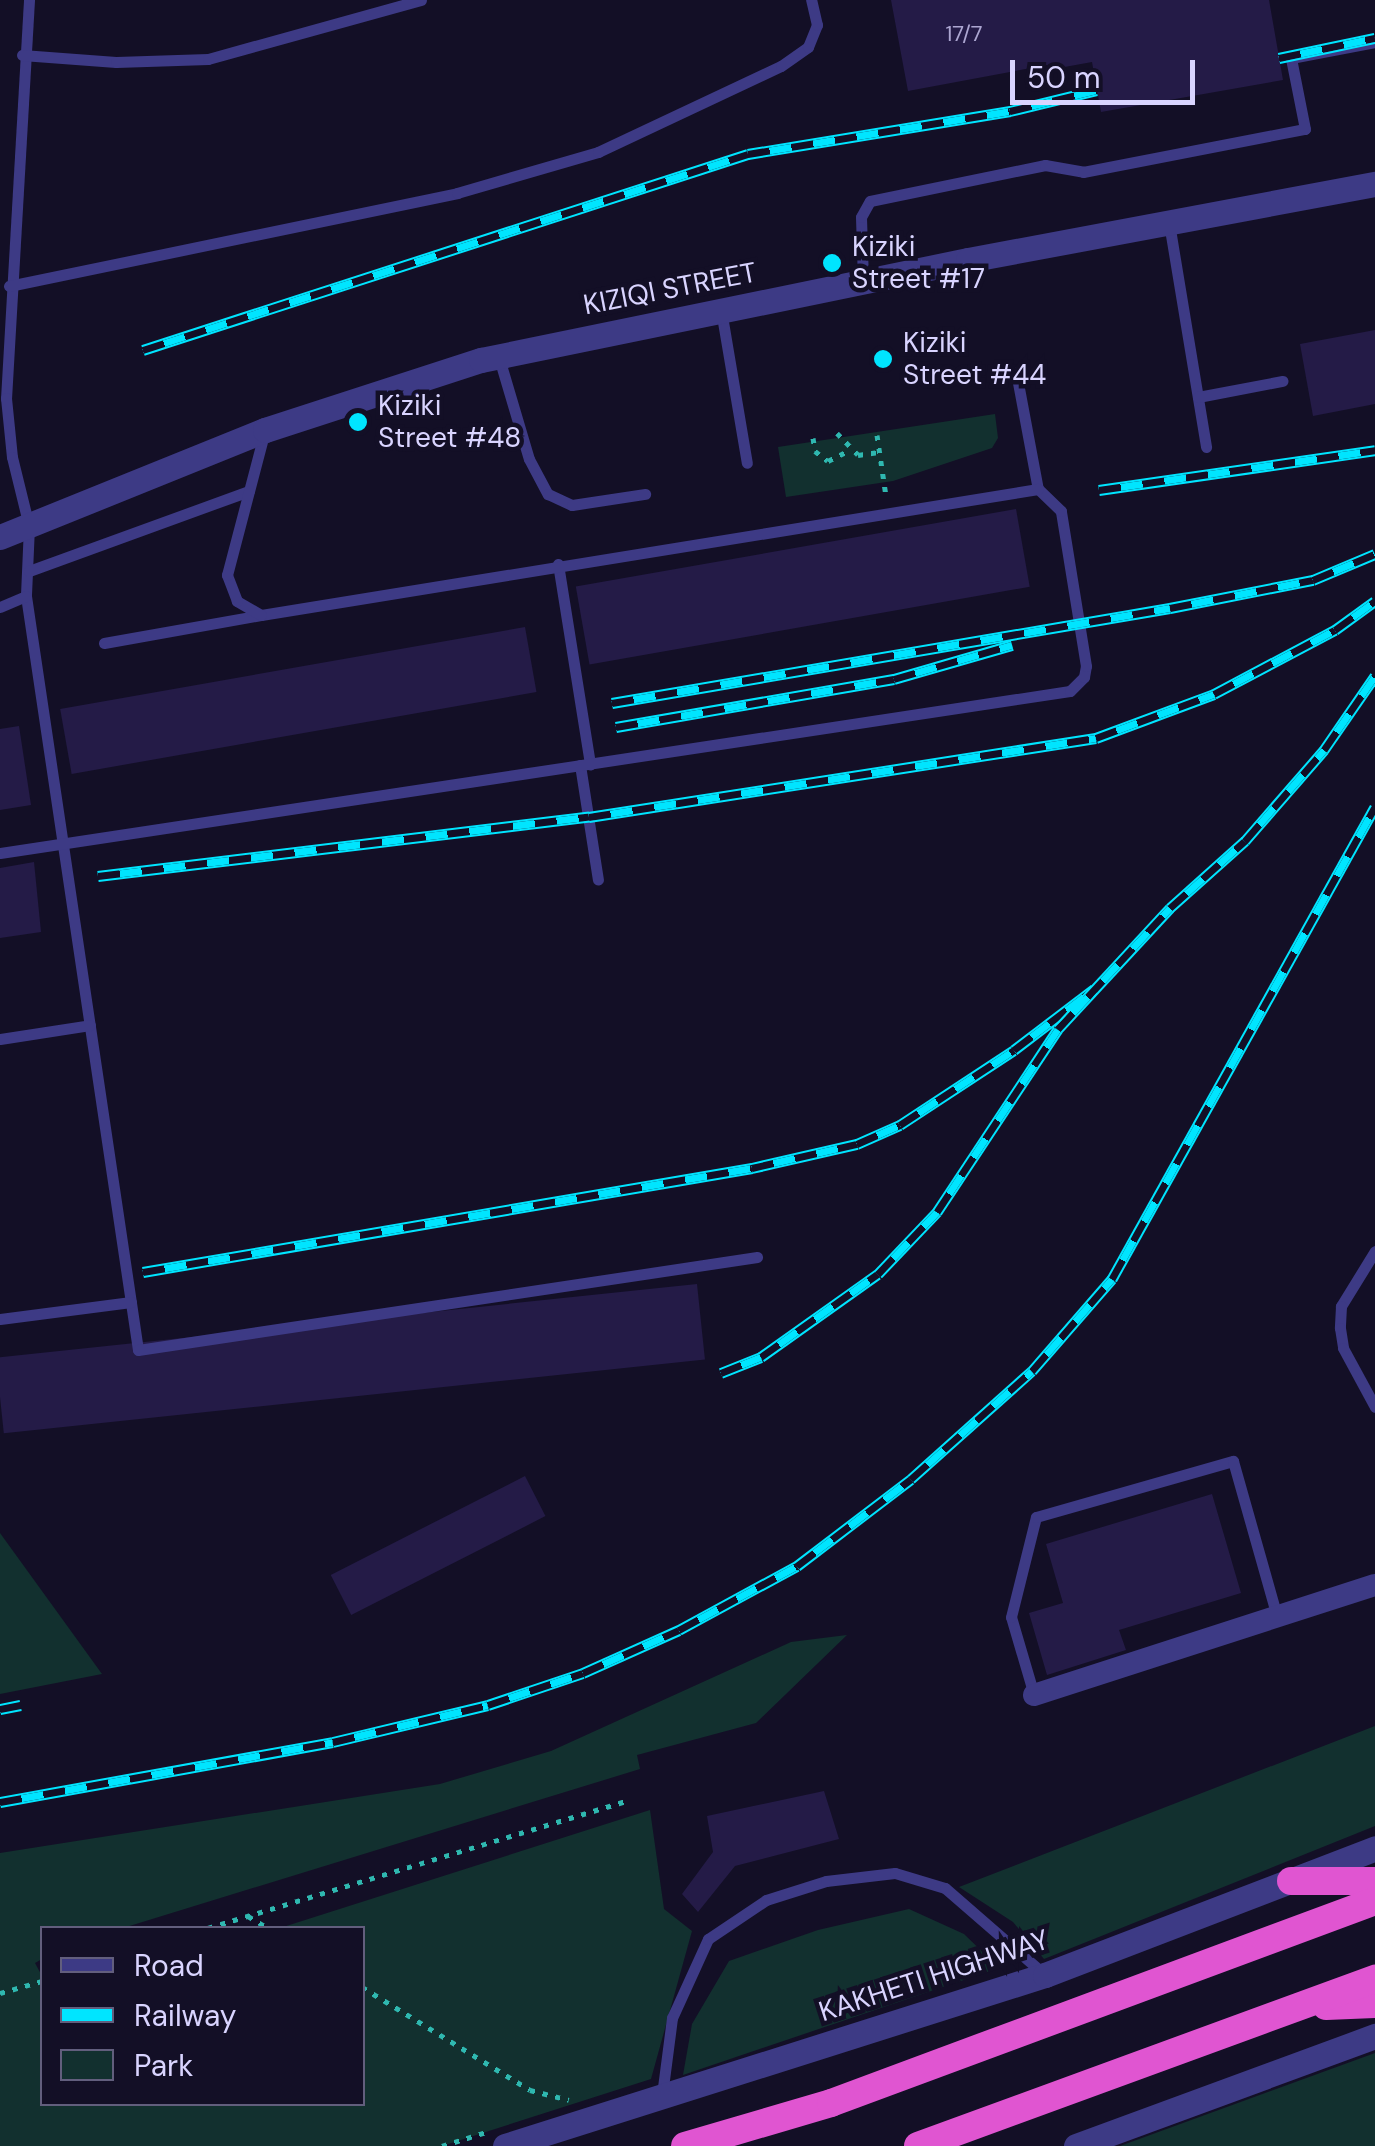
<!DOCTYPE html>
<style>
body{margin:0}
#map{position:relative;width:1375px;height:2146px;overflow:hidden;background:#130f26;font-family:"DM Sans",sans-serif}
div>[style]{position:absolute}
.green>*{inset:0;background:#12302f}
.building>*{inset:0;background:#241b47;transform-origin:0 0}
.path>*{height:5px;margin-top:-2.5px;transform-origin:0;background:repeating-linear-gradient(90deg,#2fb8b0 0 5px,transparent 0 13px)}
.service>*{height:11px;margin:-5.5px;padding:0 5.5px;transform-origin:5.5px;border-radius:5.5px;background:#3d3a85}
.minor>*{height:22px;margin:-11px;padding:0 11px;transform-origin:11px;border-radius:11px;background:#3d3a85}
.tertiary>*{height:25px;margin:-12.5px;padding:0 12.5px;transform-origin:12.5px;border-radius:12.5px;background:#3d3a85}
.trunk>*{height:28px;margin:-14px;padding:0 14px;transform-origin:14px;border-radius:14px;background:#e055d1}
.rail>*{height:11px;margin-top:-5.5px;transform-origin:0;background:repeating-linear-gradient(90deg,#130f26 0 22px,#00e5ff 0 44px);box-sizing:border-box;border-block:2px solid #00e5ff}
.dots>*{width:28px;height:28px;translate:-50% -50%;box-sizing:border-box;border:5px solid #130f26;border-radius:50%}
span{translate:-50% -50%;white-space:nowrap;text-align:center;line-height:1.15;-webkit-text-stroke:9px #130f26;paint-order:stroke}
.number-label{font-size:22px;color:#aca6d1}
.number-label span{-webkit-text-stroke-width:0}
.poi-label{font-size:28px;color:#d9d4ff}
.left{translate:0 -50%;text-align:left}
.street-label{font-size:28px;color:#d9d4ff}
.legend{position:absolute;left:40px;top:1926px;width:325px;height:180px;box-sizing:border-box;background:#130f26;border:2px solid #625e7d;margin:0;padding:12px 18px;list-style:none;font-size:30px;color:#d9d4ff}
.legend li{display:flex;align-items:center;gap:20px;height:50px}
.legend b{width:50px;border:2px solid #625e7d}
.scale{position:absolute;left:1010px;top:60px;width:185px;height:45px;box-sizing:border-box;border:5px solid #d9d4ff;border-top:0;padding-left:12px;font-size:30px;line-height:35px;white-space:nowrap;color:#d9d4ff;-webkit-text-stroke:8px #130f26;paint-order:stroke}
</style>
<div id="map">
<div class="green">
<i style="clip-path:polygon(995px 414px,998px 438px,992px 448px,893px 481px,786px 497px,778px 447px)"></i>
<i style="clip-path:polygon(0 1533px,102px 1674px,0 1694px)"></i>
<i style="clip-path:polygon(847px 1635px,756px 1723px,637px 1755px,640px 1769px,123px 1928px,42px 1928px,42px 1959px,35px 1963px,42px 1976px,42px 2104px,362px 2104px,362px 1928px,280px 1928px,650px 1810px,664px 1909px,692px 1931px,651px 2079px,442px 2146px,0 2146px,0 1853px,440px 1784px,551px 1751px,791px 1642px)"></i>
<i style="clip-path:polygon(1375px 1726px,1375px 1826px,1044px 1959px,1013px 1922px,959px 1887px)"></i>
<i style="clip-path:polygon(909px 1909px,964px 1934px,999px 1968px,683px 2075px,692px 2024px,729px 1961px,818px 1930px)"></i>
<i style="clip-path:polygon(1375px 2053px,1375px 2146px,1120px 2146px)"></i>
</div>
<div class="building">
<i style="clip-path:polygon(891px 0,1269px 0,1283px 80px,1101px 112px,1092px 62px,1048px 70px,1047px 65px,908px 91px)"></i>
<i style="clip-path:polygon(1375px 330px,1375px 404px,1313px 416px,1300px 344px)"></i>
<i style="left:1016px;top:509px;width:79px;height:447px;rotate:80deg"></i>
<i style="left:525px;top:627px;width:66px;height:472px;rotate:80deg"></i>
<i style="clip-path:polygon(19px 726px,31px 805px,0 810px,0 729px)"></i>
<i style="clip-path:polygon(34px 862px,41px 932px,0 938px,0 868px)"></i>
<i style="left:697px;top:1284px;width:76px;height:705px;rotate:84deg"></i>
<i style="left:525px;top:1476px;width:45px;height:218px;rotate:63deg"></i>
<i style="clip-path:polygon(1212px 1494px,1241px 1593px,1119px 1630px,1126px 1650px,1047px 1675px,1029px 1613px,1063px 1603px,1046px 1544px)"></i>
<i style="clip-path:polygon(824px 1791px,839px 1839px,735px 1866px,698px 1912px,682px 1894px,713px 1852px,707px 1816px)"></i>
</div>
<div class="path">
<i style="left:837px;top:433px;width:30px;rotate:46deg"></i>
<i style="left:858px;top:455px;width:21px;rotate:-8deg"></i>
<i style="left:877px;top:435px;width:62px;rotate:81.6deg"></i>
<i style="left:813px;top:438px;width:13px;rotate:81deg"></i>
<i style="left:815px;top:451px;width:16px;rotate:38deg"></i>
<i style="left:828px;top:461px;width:25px;rotate:-27deg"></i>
<i style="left:248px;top:1916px;width:23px;rotate:31deg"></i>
<i style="left:208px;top:1928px;width:436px;rotate:-16.9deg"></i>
<i style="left:362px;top:1987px;width:197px;rotate:31.5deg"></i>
<i style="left:530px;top:2090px;width:40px;rotate:14.4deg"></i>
<i style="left:0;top:1993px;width:44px;rotate:-15.9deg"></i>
<i style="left:442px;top:2146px;width:46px;rotate:-17.7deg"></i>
</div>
<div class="service">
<i style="left:29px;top:0;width:399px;rotate:93.3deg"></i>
<i style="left:6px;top:398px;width:59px;rotate:84.2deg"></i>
<i style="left:12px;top:457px;width:71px;rotate:76.2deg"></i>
<i style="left:29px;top:526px;width:70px;rotate:92.5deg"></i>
<i style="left:26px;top:596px;width:762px;rotate:81.55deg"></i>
<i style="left:138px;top:1350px;width:626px;rotate:-8.54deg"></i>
<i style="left:22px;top:55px;width:94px;rotate:4.3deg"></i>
<i style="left:116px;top:62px;width:92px;rotate:-1.9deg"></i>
<i style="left:208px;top:59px;width:221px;rotate:-15.5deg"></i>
<i style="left:1169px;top:223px;width:227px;rotate:80.6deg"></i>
<i style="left:863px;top:281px;width:64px;rotate:-91.8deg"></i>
<i style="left:861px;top:217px;width:18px;rotate:-61deg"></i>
<i style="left:870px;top:201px;width:179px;rotate:-11.6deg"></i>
<i style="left:1045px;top:165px;width:39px;rotate:10deg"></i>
<i style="left:1083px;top:172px;width:226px;rotate:-11deg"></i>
<i style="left:1305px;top:129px;width:72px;rotate:-101.2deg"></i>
<i style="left:1291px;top:58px;width:86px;rotate:-10.8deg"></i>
<i style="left:9px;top:286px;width:458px;rotate:-11.7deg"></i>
<i style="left:457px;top:193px;width:147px;rotate:-16.2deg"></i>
<i style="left:598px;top:152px;width:202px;rotate:-25.2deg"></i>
<i style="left:781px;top:66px;width:33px;rotate:-35deg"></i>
<i style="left:808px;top:47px;width:24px;rotate:-68deg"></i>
<i style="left:817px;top:25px;width:26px;rotate:-103deg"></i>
<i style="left:721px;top:310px;width:155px;rotate:80.4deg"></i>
<i style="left:499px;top:358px;width:105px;rotate:73.5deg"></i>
<i style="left:529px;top:459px;width:40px;rotate:62deg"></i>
<i style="left:548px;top:494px;width:26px;rotate:25deg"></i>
<i style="left:572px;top:505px;width:74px;rotate:-8.6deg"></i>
<i style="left:1016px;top:372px;width:119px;rotate:79.4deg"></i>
<i style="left:1198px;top:397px;width:86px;rotate:-10.8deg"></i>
<i style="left:558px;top:564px;width:203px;rotate:80.9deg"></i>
<i style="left:29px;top:571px;width:234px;rotate:-20deg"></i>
<i style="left:0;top:607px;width:28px;rotate:-23deg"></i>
<i style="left:104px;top:643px;width:159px;rotate:-10.1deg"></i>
<i style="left:580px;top:765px;width:116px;rotate:81.1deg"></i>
<i style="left:0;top:853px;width:1082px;rotate:-8.61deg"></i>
<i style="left:1070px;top:691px;width:20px;rotate:-45deg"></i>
<i style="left:1084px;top:677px;width:11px;rotate:-80deg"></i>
<i style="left:1086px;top:666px;width:157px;rotate:-99.2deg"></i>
<i style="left:1061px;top:511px;width:32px;rotate:-136deg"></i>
<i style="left:1038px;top:489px;width:787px;rotate:170.79deg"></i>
<i style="left:261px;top:615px;width:28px;rotate:-150deg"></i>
<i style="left:237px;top:601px;width:28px;rotate:-111deg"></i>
<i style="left:227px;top:575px;width:146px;rotate:-75.3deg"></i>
<i style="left:0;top:1039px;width:91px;rotate:-8.8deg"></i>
<i style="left:1375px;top:1251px;width:65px;rotate:121.7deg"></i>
<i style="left:1341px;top:1306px;width:22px;rotate:93deg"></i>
<i style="left:1340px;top:1328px;width:20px;rotate:81deg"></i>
<i style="left:1343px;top:1348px;width:67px;rotate:61.5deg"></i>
<i style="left:0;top:1319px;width:132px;rotate:-7.4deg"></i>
<i style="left:1034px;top:1695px;width:81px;rotate:-106.4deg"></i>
<i style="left:1011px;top:1617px;width:103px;rotate:-76deg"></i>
<i style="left:1036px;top:1517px;width:205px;rotate:-15.9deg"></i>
<i style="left:1233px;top:1461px;width:161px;rotate:74.2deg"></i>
<i style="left:662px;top:2095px;width:78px;rotate:-82.6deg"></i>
<i style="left:672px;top:2018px;width:87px;rotate:-65.5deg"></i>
<i style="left:708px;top:1939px;width:70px;rotate:-33.9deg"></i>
<i style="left:766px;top:1900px;width:63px;rotate:-17.6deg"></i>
<i style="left:826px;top:1881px;width:69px;rotate:-6.6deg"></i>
<i style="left:895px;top:1873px;width:52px;rotate:16.7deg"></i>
<i style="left:945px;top:1888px;width:133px;rotate:41deg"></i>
</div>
<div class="minor">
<i style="left:1034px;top:1695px;width:358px;rotate:-17.9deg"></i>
</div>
<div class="tertiary">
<i style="left:0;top:537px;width:286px;rotate:-22deg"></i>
<i style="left:265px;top:430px;width:227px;rotate:-18deg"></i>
<i style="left:481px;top:360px;width:497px;rotate:-11.6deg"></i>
<i style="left:968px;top:260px;width:414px;rotate:-10.6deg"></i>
<i style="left:505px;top:2146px;width:566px;rotate:-17.57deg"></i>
<i style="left:1045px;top:1975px;width:354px;rotate:-21deg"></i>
<i style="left:1076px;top:2146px;width:319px;rotate:-20.2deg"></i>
</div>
<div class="trunk">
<i style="left:1291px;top:1881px;width:84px"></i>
<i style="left:1326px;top:2006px;width:49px;rotate:-2.3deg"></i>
<i style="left:685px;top:2146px;width:152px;rotate:-16.4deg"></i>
<i style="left:831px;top:2103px;width:580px;rotate:-20.37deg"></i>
<i style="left:918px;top:2146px;width:487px;rotate:-20.1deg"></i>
</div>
<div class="rail">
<i style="left:1279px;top:58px;width:98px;rotate:-11.8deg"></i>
<i style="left:143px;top:350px;width:636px;rotate:-17.95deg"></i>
<i style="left:748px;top:154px;width:266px;rotate:-9.3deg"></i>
<i style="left:1010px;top:111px;width:89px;rotate:-13.6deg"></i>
<i style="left:1099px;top:490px;width:279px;rotate:-8.2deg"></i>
<i style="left:612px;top:703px;width:566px;rotate:-9.66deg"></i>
<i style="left:1170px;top:608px;width:146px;rotate:-11.1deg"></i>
<i style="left:1313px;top:580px;width:67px;rotate:-22.8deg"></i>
<i style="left:616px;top:727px;width:282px;rotate:-9.8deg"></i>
<i style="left:894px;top:679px;width:123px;rotate:-16.1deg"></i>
<i style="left:98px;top:876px;width:495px;rotate:-6.9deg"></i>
<i style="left:589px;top:817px;width:513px;rotate:-8.86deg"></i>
<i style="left:1096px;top:738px;width:126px;rotate:-20.4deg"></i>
<i style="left:1214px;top:694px;width:137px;rotate:-27.9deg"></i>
<i style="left:1335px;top:630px;width:49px;rotate:-35.9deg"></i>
<i style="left:143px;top:1272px;width:618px;rotate:-9.69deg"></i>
<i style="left:752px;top:1168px;width:108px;rotate:-12.9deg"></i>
<i style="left:857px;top:1144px;width:47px;rotate:-23.8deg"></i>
<i style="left:900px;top:1125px;width:136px;rotate:-33.3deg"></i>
<i style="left:1014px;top:1050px;width:101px;rotate:-37.3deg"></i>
<i style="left:721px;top:1373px;width:43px;rotate:-21.8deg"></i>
<i style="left:761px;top:1357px;width:143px;rotate:-35.4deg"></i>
<i style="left:878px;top:1274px;width:86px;rotate:-46.4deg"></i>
<i style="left:937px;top:1212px;width:219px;rotate:-56.5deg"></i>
<i style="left:1058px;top:1029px;width:165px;rotate:-47.2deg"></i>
<i style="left:1170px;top:908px;width:101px;rotate:-41.8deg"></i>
<i style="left:1245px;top:841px;width:121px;rotate:-49deg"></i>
<i style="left:1324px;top:750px;width:90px;rotate:-55.4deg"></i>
<i style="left:0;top:1709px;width:21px;rotate:-11deg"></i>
<i style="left:0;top:1802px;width:338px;rotate:-10.2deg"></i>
<i style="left:333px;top:1742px;width:159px;rotate:-13.4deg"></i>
<i style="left:488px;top:1705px;width:100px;rotate:-18.6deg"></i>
<i style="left:583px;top:1673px;width:105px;rotate:-24.1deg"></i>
<i style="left:679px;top:1630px;width:134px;rotate:-28.5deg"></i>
<i style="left:797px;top:1566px;width:143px;rotate:-37.3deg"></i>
<i style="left:911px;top:1479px;width:162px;rotate:-41.8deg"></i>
<i style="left:1032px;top:1371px;width:122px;rotate:-49deg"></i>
<i style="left:1112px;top:1279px;width:540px;rotate:-60.87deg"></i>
</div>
<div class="dots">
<i style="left:832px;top:263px;background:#00e5ff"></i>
<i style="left:883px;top:359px;background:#00e5ff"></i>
<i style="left:358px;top:422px;background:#00e5ff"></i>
</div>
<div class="number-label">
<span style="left:964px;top:34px">17/7</span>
</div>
<div class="poi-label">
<span class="left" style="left:852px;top:263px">Kiziki<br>Street #17</span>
<span class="left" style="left:903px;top:359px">Kiziki<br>Street #44</span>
<span class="left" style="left:378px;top:422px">Kiziki<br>Street #48</span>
</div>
<div class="street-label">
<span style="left:670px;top:289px;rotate:-11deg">KIZIQI STREET</span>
<span style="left:934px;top:1976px;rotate:-18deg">KAKHETI HIGHWAY</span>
</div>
<ul class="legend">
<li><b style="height:12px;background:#3d3a85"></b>Road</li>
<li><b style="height:12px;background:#00e5ff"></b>Railway</li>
<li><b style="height:28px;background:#12302f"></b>Park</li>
</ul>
<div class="scale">50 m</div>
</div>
